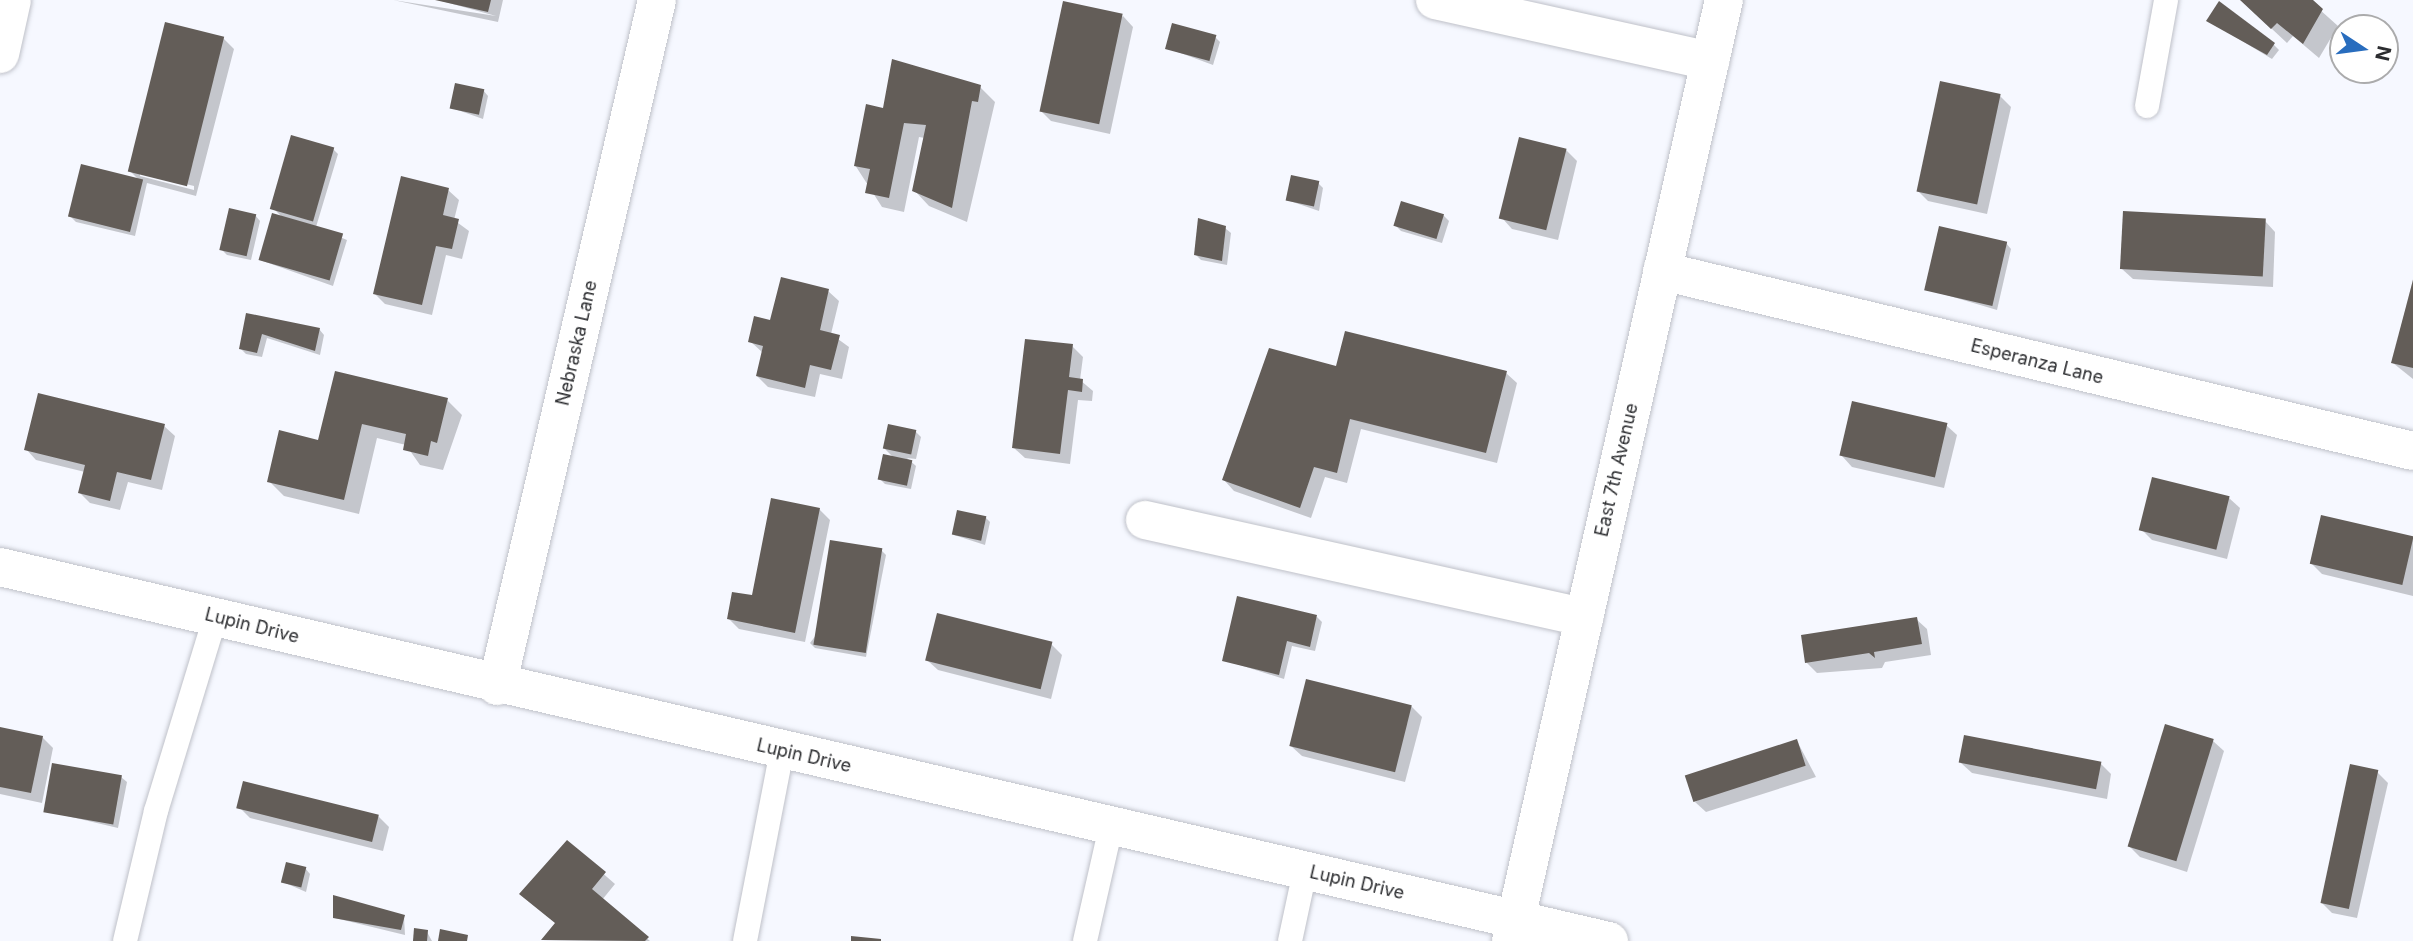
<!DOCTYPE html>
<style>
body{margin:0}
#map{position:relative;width:2413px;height:941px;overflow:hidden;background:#f6f8ff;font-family:Inter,sans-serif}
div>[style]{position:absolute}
.shadow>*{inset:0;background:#0003}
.building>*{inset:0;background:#635d58;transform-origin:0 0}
.roads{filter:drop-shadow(0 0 2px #bfc1c9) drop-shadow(0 0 2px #bfc1c9)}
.lane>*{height:24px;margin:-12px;padding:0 12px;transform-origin:12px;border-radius:12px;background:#fff}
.street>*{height:38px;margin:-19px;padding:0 19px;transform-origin:19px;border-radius:19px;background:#fff}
.secondary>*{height:38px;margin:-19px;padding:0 19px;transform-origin:19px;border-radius:19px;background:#fff}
span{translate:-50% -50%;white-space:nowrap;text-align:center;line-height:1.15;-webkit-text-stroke:7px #fff;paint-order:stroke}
.street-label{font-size:18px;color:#2c2d30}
.north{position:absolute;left:2329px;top:14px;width:70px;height:70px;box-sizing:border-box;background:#fff;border:2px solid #ababac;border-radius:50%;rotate:103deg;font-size:19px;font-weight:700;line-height:28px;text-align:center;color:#2c2d30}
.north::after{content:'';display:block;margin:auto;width:24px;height:32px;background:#296dbe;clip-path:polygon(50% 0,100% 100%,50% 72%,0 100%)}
</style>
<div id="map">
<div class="shadow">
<i style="clip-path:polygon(393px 0,496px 16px,438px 0,503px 0,498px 22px)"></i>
<i style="clip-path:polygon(2241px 0,2309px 0,2338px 26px,2319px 58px,2293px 36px,2287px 43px)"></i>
<i style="clip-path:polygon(1123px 16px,1133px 27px,1110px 134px,1051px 121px,1040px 110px)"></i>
<i style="clip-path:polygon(2209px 21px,2274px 45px,2279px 50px,2272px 59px)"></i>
<i style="clip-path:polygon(1215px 37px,1220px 42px,1213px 65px,1167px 48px)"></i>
<i style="clip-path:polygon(evenodd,223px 38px,234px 49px,196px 196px,147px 183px,135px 236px,76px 222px,71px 217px,138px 179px,130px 171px,223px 38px,140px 173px,194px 186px,194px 190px,140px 176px,140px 173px)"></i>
<i style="clip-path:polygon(980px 87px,995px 102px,967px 222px,929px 206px,914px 190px,925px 138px,919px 137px,904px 212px,882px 207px,855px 165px,884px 110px)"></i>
<i style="clip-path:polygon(483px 90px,488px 96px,483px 119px,452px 108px)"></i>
<i style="clip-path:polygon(2000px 96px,2011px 107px,1987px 214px,1928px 201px,1918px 191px)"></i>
<i style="clip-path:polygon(333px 149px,338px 154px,316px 227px,347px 240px,333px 286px,260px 260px,282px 217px,273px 208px)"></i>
<i style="clip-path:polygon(1566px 150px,1577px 161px,1558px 240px,1512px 229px,1502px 218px)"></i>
<i style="clip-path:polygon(1318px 183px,1323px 188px,1319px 211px,1287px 200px)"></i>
<i style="clip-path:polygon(448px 190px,459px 200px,454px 220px,469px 231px,462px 259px,446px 255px,432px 315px,385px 304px,375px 294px)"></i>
<i style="clip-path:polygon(1402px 204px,1444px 216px,1449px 221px,1442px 243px,1401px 231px,1396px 226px)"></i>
<i style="clip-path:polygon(255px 215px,260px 221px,251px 260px,227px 255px,222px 250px)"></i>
<i style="clip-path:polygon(2265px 221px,2275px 232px,2273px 287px,2133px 279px,2122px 269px)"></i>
<i style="clip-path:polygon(1225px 228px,1231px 233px,1227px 265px,1201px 260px,1196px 255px)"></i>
<i style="clip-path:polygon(2006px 243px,2011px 249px,1997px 310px,1926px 289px)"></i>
<i style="clip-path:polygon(2413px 279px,2413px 379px,2393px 363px)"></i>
<i style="clip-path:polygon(828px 291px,839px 301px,831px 334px,849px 347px,842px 379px,820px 374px,815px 397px,768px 387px,757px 376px,763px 353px,750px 341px)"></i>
<i style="clip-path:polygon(248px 315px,319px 329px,324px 335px,320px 355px,267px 338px,262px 357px,246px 354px,241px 349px)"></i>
<i style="clip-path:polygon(1072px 346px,1083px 357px,1080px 380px,1093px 391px,1092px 401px,1078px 400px,1070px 464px,1025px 458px,1014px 448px)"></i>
<i style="clip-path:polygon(1337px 368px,1506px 373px,1517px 383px,1497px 463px,1361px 429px,1347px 483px,1325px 477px,1311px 518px,1234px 491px,1224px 480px)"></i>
<i style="clip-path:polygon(336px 373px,447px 400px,462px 415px,443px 470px,420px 465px,406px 445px,377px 438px,359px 514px,284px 496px,269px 481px,319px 442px)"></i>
<i style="clip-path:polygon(1946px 425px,1957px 435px,1944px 488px,1852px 467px,1842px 456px)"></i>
<i style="clip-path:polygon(164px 426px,175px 436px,162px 490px,128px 482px,120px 510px,90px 503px,80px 493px,85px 472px,36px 460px,26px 449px)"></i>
<i style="clip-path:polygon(915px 431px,921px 437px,916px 459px,907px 458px,916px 466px,911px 489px,885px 484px,879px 478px,894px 458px,885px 449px)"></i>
<i style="clip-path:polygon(2229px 498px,2240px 508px,2227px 559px,2152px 540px,2141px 529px)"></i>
<i style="clip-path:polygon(819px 509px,830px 520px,805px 642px,739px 629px,729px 619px,753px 598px)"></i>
<i style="clip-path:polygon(985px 517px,990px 522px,985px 545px,954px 535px)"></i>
<i style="clip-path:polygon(2413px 539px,2413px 596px,2322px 574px,2311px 563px)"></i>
<i style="clip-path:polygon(881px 550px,886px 555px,866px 657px,815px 648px,810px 643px)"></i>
<i style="clip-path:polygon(1317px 617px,1322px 622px,1315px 651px,1292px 646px,1284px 679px,1224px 660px)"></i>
<i style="clip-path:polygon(1916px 619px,1927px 629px,1931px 655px,1885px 662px,1882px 668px,1817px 673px,1806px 662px)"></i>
<i style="clip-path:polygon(1051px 644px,1062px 655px,1051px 699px,938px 670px,927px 660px)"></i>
<i style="clip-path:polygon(1411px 706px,1422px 717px,1405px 782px,1302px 756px,1291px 746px)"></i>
<i style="clip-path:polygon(0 729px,42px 737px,53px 748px,42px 803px,0 794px)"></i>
<i style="clip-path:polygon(1797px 741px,1816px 777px,1706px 812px,1695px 802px)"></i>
<i style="clip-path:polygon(2213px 741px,2224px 751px,2187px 872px,2140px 857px,2130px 847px)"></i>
<i style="clip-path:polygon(1961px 763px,2100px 763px,2111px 774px,2107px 799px,1972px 773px)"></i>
<i style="clip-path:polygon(2377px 772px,2388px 783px,2357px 918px,2332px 913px,2321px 902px)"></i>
<i style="clip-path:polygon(121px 777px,127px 782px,118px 828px,46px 811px)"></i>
<i style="clip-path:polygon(239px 807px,378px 816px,389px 827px,383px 851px,250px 818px)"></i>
<i style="clip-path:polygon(567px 842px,615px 884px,602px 900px,650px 941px,543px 940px,556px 924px)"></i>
<i style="clip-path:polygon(305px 868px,310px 874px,306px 892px,283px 882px)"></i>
<i style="clip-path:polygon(404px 917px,405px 935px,335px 918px)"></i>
<i style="clip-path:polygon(427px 932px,432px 941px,414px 941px)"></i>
</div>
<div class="building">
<i style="clip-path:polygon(435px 0,491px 0,488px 12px)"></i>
<i style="clip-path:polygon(2240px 0,2313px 0,2323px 9px,2303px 44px,2277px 23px,2271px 29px)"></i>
<i style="left:1063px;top:1px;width:61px;height:113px;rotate:12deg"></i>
<i style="clip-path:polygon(2219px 1px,2275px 43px,2267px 55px,2206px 21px)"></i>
<i style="left:165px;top:22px;width:61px;height:154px;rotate:14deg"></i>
<i style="left:1172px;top:23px;width:46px;height:27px;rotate:15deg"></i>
<i style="clip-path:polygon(892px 59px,981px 85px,978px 102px,972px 101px,952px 208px,912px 191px,926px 125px,904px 123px,889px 198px,865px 193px,870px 169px,854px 166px,866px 104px,883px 108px)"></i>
<i style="left:1940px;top:81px;width:62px;height:113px;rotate:12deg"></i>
<i style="left:455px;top:83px;width:30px;height:26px;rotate:12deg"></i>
<i style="left:291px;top:135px;width:45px;height:77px;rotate:16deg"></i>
<i style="left:1519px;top:137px;width:49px;height:84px;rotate:14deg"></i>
<i style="left:81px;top:164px;width:64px;height:54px;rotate:14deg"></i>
<i style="left:1291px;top:175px;width:29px;height:26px;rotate:12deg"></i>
<i style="clip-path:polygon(401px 176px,449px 188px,443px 215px,459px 219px,452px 249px,436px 246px,422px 305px,373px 294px)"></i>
<i style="left:1401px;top:201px;width:45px;height:26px;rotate:17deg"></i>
<i style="left:229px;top:208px;width:28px;height:43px;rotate:13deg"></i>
<i style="left:2123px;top:211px;width:143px;height:58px;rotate:3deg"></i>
<i style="left:272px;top:213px;width:74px;height:49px;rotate:16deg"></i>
<i style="clip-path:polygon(1198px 218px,1226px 226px,1222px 261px,1194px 255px)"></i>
<i style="left:1939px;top:226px;width:70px;height:66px;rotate:13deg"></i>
<i style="clip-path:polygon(781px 277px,829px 289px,820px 330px,840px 335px,831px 370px,810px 365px,805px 388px,756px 376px,763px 346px,748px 342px,754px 316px,770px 320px)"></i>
<i style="clip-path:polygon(2413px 280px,2413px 368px,2391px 363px)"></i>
<i style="clip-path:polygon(246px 313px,320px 328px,315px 351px,262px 334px,257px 353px,239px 349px)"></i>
<i style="clip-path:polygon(1345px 331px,1507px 371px,1486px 453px,1350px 419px,1337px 473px,1314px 467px,1300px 508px,1222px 480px,1269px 348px,1336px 366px)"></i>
<i style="clip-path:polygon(1025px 339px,1073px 344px,1069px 377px,1083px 379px,1082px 392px,1068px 390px,1060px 454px,1012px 448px)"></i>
<i style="clip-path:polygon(335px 371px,448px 398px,437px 443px,431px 441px,428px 456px,403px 450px,406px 434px,362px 424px,344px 500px,267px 482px,279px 430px,318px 440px)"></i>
<i style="clip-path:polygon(38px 393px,165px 424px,151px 480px,117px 472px,110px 501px,78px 493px,85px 465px,24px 450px)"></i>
<i style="left:1852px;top:401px;width:98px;height:56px;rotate:13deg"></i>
<i style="left:888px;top:424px;width:29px;height:25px;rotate:12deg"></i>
<i style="left:883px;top:454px;width:30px;height:26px;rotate:12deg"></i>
<i style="left:2152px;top:477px;width:80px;height:55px;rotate:14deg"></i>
<i style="clip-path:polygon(771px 498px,820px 508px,795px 633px,727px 619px,732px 592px,752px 595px)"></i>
<i style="left:957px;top:510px;width:30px;height:25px;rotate:12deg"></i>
<i style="left:2321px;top:515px;width:95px;height:50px;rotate:13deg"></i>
<i style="left:830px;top:540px;width:53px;height:106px;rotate:9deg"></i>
<i style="clip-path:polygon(1237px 596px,1317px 615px,1310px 647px,1287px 641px,1279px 675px,1222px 661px)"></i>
<i style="left:937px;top:613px;width:119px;height:49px;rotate:14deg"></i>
<i style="clip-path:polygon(1917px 617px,1922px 644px,1874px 652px,1875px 658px,1869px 653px,1805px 663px,1801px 635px)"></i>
<i style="left:1306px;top:679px;width:109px;height:69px;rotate:14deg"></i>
<i style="left:2165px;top:724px;width:51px;height:128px;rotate:17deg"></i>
<i style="clip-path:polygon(0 727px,43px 736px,31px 793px,0 787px)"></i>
<i style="left:1964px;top:735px;width:140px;height:28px;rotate:11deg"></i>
<i style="left:1797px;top:739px;width:28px;height:118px;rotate:72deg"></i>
<i style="left:52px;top:763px;width:71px;height:50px;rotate:10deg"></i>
<i style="left:2350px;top:764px;width:29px;height:142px;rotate:12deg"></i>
<i style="left:243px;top:781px;width:140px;height:28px;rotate:14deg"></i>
<i style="clip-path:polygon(567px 840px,606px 872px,592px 889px,649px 937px,645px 941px,541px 940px,555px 923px,519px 894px)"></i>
<i style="left:286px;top:862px;width:21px;height:21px;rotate:14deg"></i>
<i style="clip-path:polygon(333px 895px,405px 915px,401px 930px,333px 918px)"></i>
<i style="clip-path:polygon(414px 928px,428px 930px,427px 941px,413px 941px)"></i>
<i style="clip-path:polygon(440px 929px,468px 935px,467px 941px,438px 941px)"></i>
<i style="clip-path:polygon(851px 936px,881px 939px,881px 941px,851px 941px)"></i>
</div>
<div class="roads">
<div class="lane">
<i style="left:2147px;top:106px;width:108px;rotate:-79.8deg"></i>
<i style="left:125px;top:941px;width:134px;rotate:-76.6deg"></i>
<i style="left:156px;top:811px;width:202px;rotate:-73deg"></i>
<i style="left:745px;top:941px;width:194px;rotate:-79deg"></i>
<i style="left:1085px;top:941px;width:117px;rotate:-77.2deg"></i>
<i style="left:1290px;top:941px;width:72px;rotate:-77.9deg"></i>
</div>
<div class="street">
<i style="left:1435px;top:0;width:282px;rotate:12.5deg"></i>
<i style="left:0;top:54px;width:55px;rotate:-77.5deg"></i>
<i style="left:1662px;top:271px;width:772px;rotate:13.48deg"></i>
<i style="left:1145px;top:520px;width:450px;rotate:12.5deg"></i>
<i style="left:497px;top:686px;width:704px;rotate:-76.87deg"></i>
</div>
<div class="secondary">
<i style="left:0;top:567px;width:1652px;rotate:13.09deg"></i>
<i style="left:1511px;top:941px;width:965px;rotate:-77.25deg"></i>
</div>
</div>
<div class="street-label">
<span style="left:577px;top:343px;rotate:-77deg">Nebraska Lane</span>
<span style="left:2037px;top:362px;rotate:14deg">Esperanza Lane</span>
<span style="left:1617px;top:470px;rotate:-77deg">East 7th Avenue</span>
<span style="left:252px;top:626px;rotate:14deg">Lupin Drive</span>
<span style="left:804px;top:756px;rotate:13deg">Lupin Drive</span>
<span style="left:1357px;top:883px;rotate:13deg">Lupin Drive</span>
</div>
<div class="north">N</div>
</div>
